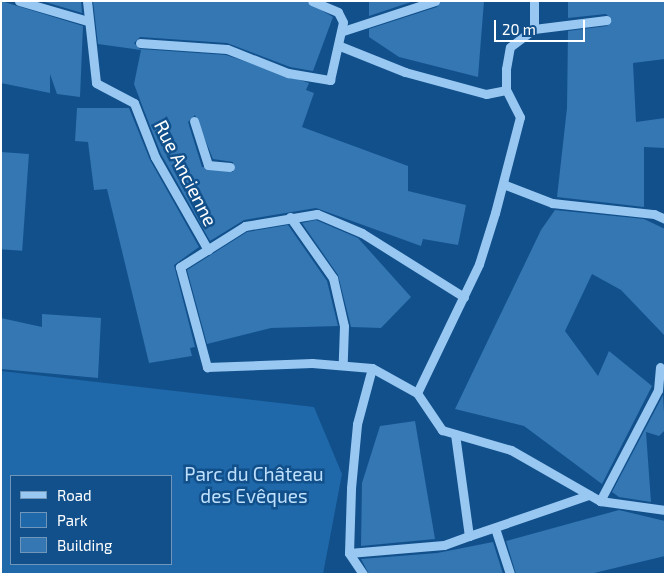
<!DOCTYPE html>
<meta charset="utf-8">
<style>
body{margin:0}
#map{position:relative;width:666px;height:575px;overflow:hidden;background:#11508b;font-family:"Exo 2",sans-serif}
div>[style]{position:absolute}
.green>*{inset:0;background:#1f68a9}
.building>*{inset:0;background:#3477b3;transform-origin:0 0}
.minor>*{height:9px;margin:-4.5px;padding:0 4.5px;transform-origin:4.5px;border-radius:4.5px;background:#98c7f2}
span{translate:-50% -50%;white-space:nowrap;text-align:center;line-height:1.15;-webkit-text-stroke:5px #11508b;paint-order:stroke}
.street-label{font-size:19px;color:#fff}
.park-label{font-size:19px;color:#bee0fd}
.frame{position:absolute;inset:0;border:2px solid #fff;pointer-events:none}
.legend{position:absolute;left:10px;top:475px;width:162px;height:90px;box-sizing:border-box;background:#11508b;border:1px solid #7096b9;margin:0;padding:6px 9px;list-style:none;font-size:15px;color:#fff}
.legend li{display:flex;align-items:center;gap:10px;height:25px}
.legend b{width:25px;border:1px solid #7096b9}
.scale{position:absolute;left:494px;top:20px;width:91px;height:22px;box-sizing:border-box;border:2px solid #fff;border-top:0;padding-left:6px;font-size:15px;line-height:18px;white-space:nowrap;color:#fff;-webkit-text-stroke:4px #11508b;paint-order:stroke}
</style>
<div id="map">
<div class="green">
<i style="clip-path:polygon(evenodd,1px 371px,314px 407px,342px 474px,323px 574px,1px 574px,1px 371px,11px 476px,171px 476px,171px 564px,11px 564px,11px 476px)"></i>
</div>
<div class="building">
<i style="clip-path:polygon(1px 1px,83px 26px,80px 97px,57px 94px,50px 74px,50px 93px,1px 83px)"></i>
<i style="clip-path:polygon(42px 1px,81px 1px,82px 13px)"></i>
<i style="clip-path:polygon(evenodd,93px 1px,306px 1px,333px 17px,313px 71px,290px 67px,227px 43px,140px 37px,134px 43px,140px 49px,226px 55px,309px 83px,306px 90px,314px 93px,302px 127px,408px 166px,408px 191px,466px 205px,458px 245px,423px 239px,421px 246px,316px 208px,244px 220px,210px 241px,161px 154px,143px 108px,134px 84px,141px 50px,98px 44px,93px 1px,195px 115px,213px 159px,233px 162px,233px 172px,202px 167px,188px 122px,195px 115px)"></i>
<i style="clip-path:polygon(369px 1px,414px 1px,369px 16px)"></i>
<i style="clip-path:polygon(441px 1px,484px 1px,478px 77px,399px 57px,369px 37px,369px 29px,437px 7px)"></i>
<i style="clip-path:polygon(568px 1px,665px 1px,665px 59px,633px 63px,636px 122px,665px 118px,665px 148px,644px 147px,644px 207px,557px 197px,567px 108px,568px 31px,607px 26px,612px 20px,606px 14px,568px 18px)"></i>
<i style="clip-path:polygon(77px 108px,129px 108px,150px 160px,199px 247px,174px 265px,195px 347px,190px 348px,192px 356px,149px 363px,107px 189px,94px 190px,88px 142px,75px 141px)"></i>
<i style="left:1px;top:152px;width:28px;height:97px;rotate:4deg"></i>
<i style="clip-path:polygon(555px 210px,644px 219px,665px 229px,665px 336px,621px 290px,592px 274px,565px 331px,598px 376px,609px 351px,652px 386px,602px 484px,524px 426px,455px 409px,541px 230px)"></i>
<i style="clip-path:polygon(316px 220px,358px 238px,411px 297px,381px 328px,351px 327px,338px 275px,302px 223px)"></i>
<i style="clip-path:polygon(288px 225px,327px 281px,338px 326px,271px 328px,207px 344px,187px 270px,247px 232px)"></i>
<i style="clip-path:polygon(42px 314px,101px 318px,98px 378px,1px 369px,1px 318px,42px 327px)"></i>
<i style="clip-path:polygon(663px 395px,665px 430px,659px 436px,646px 432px,651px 502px,619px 497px,612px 492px)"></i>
<i style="clip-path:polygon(415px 421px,435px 539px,361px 546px,362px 483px,380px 426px)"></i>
<i style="clip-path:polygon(619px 510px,665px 521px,665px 556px,590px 574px,516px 574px,506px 541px)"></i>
<i style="clip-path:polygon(493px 542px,503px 574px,369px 574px,361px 559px,437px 553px)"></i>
</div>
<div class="minor">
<i style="left:19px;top:1px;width:72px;rotate:16.2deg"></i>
<i style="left:87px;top:1px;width:82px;rotate:83.7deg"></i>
<i style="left:96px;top:83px;width:43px;rotate:27.8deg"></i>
<i style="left:134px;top:103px;width:58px;rotate:68.7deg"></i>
<i style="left:155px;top:157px;width:107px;rotate:60.3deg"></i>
<i style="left:534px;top:29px;width:73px;rotate:-7.1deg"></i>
<i style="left:343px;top:31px;width:97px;rotate:-18.1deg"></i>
<i style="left:140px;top:43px;width:87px;rotate:3.9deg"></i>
<i style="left:227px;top:49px;width:66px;rotate:21.5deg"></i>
<i style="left:288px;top:73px;width:43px;rotate:9.5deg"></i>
<i style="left:330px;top:80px;width:59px;rotate:-77.4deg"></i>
<i style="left:343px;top:22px;width:11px;rotate:-117deg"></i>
<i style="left:338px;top:12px;width:28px;rotate:-157deg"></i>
<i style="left:340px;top:46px;width:70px;rotate:21.8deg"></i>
<i style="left:405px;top:72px;width:84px;rotate:15.2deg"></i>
<i style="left:486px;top:94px;width:20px;rotate:-11deg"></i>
<i style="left:194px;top:121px;width:46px;rotate:72.3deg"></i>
<i style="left:208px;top:165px;width:22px;rotate:5deg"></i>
<i style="left:503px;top:184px;width:53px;rotate:21.2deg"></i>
<i style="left:552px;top:203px;width:103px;rotate:6.2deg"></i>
<i style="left:654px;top:214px;width:12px;rotate:24deg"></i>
<i style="left:290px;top:217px;width:75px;rotate:54.8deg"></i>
<i style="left:333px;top:278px;width:49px;rotate:77.1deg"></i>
<i style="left:344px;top:326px;width:38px;rotate:92deg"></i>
<i style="left:464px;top:297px;width:120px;rotate:-147.9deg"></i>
<i style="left:362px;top:233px;width:49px;rotate:-157.1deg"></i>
<i style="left:317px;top:214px;width:73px;rotate:170.5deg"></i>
<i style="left:245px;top:226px;width:77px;rotate:147.8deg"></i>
<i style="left:180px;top:267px;width:104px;rotate:74.9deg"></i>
<i style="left:207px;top:367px;width:105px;rotate:-2.2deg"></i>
<i style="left:312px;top:363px;width:60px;rotate:4.8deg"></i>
<i style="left:372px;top:368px;width:51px;rotate:29.1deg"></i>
<i style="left:417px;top:393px;width:45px;rotate:56deg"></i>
<i style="left:442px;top:430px;width:72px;rotate:16.2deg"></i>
<i style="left:511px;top:450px;width:103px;rotate:29.8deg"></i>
<i style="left:600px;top:501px;width:66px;rotate:7.9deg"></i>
<i style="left:417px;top:393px;width:143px;rotate:-64.3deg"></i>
<i style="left:479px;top:264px;width:53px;rotate:-72.6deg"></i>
<i style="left:495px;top:213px;width:99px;rotate:-75.4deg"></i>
<i style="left:520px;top:117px;width:30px;rotate:-117deg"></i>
<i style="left:506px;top:90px;width:21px;rotate:-90deg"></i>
<i style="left:506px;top:69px;width:22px;rotate:-80deg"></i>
<i style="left:510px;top:47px;width:30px;rotate:-37deg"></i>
<i style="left:534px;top:29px;width:28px;rotate:-90deg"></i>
<i style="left:455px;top:434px;width:103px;rotate:82.2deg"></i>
<i style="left:469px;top:536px;width:127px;rotate:-18.9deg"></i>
<i style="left:600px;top:501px;width:125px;rotate:-62.4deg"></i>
<i style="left:658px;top:390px;width:23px;rotate:-85deg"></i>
<i style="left:495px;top:528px;width:48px;rotate:71.9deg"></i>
<i style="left:349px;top:553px;width:95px;rotate:-4.8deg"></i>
<i style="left:444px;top:545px;width:27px;rotate:-20deg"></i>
<i style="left:363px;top:574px;width:25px;rotate:-124deg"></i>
<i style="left:349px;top:553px;width:65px;rotate:-88.2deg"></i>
<i style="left:351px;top:488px;width:64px;rotate:-84.6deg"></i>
<i style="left:357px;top:424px;width:58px;rotate:-75deg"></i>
</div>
<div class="street-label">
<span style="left:186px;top:173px;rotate:63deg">Rue Ancienne</span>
</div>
<div class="park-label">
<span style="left:254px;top:485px">Parc du Château<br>des Evêques</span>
</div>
<div class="frame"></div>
<ul class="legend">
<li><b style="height:6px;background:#98c7f2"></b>Road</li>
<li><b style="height:14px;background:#1f68a9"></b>Park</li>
<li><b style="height:14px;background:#3477b3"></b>Building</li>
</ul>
<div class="scale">20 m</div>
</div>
